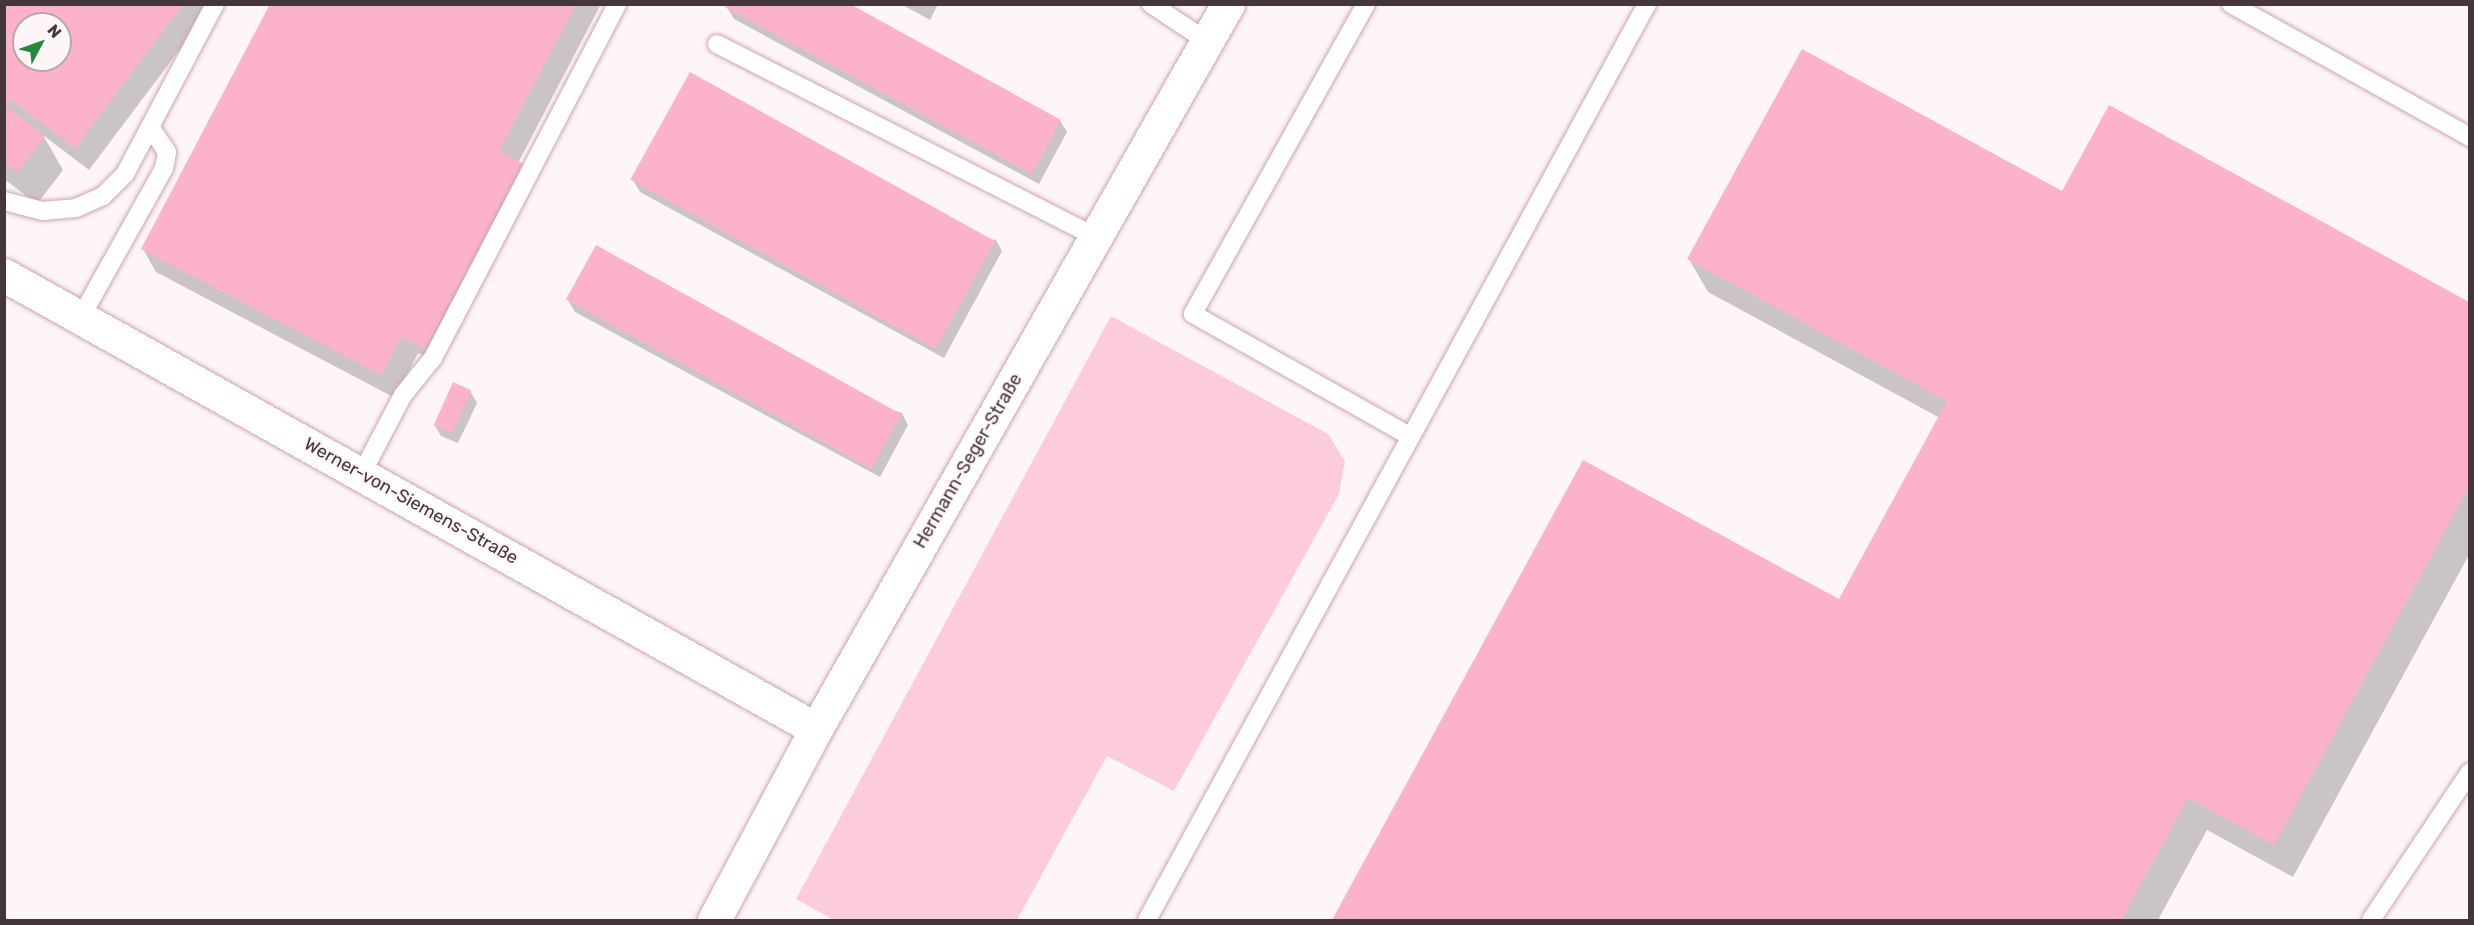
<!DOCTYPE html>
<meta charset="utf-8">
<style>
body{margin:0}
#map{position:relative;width:2474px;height:925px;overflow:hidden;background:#fef5f7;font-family:Rubik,sans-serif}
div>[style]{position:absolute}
.green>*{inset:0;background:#fdccdb}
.shadow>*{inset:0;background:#0003}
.building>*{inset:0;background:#fdb2cb;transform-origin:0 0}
.roads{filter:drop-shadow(0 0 2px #cba5b1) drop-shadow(0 0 2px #cba5b1)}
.lane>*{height:18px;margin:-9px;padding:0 9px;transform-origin:9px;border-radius:9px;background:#fff}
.street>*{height:33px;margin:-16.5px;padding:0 16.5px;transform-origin:16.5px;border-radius:16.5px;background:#fff}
span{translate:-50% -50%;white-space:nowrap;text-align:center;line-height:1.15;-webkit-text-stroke:4.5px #fef5f7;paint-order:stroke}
.street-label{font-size:18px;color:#45363a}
.frame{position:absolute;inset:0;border:6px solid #45363a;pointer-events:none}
.north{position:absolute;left:12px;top:12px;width:60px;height:60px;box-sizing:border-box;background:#fef5f7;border:2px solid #b4a9ab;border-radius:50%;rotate:49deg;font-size:16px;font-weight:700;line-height:24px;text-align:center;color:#45363a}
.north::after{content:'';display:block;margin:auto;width:21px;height:27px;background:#23893f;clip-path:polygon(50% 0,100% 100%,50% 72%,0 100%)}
</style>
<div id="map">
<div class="green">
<i style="clip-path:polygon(1111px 316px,1328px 434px,1345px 461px,1339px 494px,1174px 791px,1107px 756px,1017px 920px,834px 920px,796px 899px)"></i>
</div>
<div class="shadow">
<i style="clip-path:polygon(evenodd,4px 4px,214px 4px,89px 170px,43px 135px,63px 170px,37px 204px,4px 179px,4px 4px,24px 24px,60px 24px,60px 60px,24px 60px,24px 24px)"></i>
<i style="clip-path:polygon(272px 4px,601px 4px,518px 163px,528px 177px,432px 360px,418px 353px,395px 398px,156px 272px,143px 249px)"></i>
<i style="clip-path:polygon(901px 4px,938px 4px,930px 20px)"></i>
<i style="clip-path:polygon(727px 7px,1060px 121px,1067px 132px,1039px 184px,734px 19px)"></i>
<i style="clip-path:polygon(2110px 107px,2470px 303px,2470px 553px,2293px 877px,2207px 830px,2158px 920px,1334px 920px,1584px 462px,1840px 601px,1940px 418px,1708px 292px,1689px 259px,2063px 193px)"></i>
<i style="clip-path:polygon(633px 180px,996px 240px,1002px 251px,944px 358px,640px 192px)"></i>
<i style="clip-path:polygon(568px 300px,902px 413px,908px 425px,880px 477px,575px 312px)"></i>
<i style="clip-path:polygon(470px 391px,477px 403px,458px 443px,441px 436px,434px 424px)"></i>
</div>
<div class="building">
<i style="clip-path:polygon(evenodd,4px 4px,183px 4px,75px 148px,10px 99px,5px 106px,45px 136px,18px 172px,4px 162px,4px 4px,24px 24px,60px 24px,60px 60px,24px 60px,24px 24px)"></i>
<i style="clip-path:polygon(270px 4px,576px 4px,499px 151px,523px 164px,425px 349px,401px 337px,381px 375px,141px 249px)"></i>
<i style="clip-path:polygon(727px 4px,850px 4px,1061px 120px,1032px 174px,725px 7px)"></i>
<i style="clip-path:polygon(1802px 49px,2062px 191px,2109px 105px,2469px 302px,2469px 486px,2274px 845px,2188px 798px,2121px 920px,1332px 920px,1583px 460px,1839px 599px,1947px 401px,1687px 259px)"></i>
<i style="left:690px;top:72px;width:349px;height:123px;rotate:29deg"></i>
<i style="left:596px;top:245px;width:349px;height:62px;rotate:29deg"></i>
<i style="left:453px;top:382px;width:20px;height:47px;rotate:24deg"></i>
</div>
<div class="roads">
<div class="lane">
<i style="left:1151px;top:4px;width:67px;rotate:33.5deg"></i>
<i style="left:1366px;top:4px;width:355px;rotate:119.2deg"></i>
<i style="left:1193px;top:314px;width:250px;rotate:29.4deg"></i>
<i style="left:2231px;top:4px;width:274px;rotate:29.1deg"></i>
<i style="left:717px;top:44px;width:425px;rotate:27deg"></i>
<i style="left:4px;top:201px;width:40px;rotate:14.4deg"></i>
<i style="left:43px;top:211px;width:33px;rotate:-5deg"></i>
<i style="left:76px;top:208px;width:30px;rotate:-24deg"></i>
<i style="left:103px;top:196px;width:31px;rotate:-45deg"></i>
<i style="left:125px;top:174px;width:192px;rotate:-62.1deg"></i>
<i style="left:82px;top:315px;width:168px;rotate:-60.8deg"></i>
<i style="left:164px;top:168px;width:16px;rotate:-79deg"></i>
<i style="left:167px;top:152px;width:30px;rotate:-124deg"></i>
<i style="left:362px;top:473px;width:88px;rotate:-62.3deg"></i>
<i style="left:403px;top:395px;width:48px;rotate:-51deg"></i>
<i style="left:433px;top:358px;width:399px;rotate:-62.5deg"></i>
<i style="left:1147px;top:920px;width:1044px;rotate:-61.37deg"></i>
<i style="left:2371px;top:920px;width:178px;rotate:-56.2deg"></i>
</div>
<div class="street">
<i style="left:4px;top:275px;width:930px;rotate:29.21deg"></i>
<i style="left:714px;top:920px;width:217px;rotate:-61.9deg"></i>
<i style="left:816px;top:729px;width:834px;rotate:-60.39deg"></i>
</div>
</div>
<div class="street-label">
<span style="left:968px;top:461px;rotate:-60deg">Hermann-Seger-Straße</span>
<span style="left:411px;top:501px;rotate:29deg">Werner-von-Siemens-Straße</span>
</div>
<div class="frame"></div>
<div class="north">N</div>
</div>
